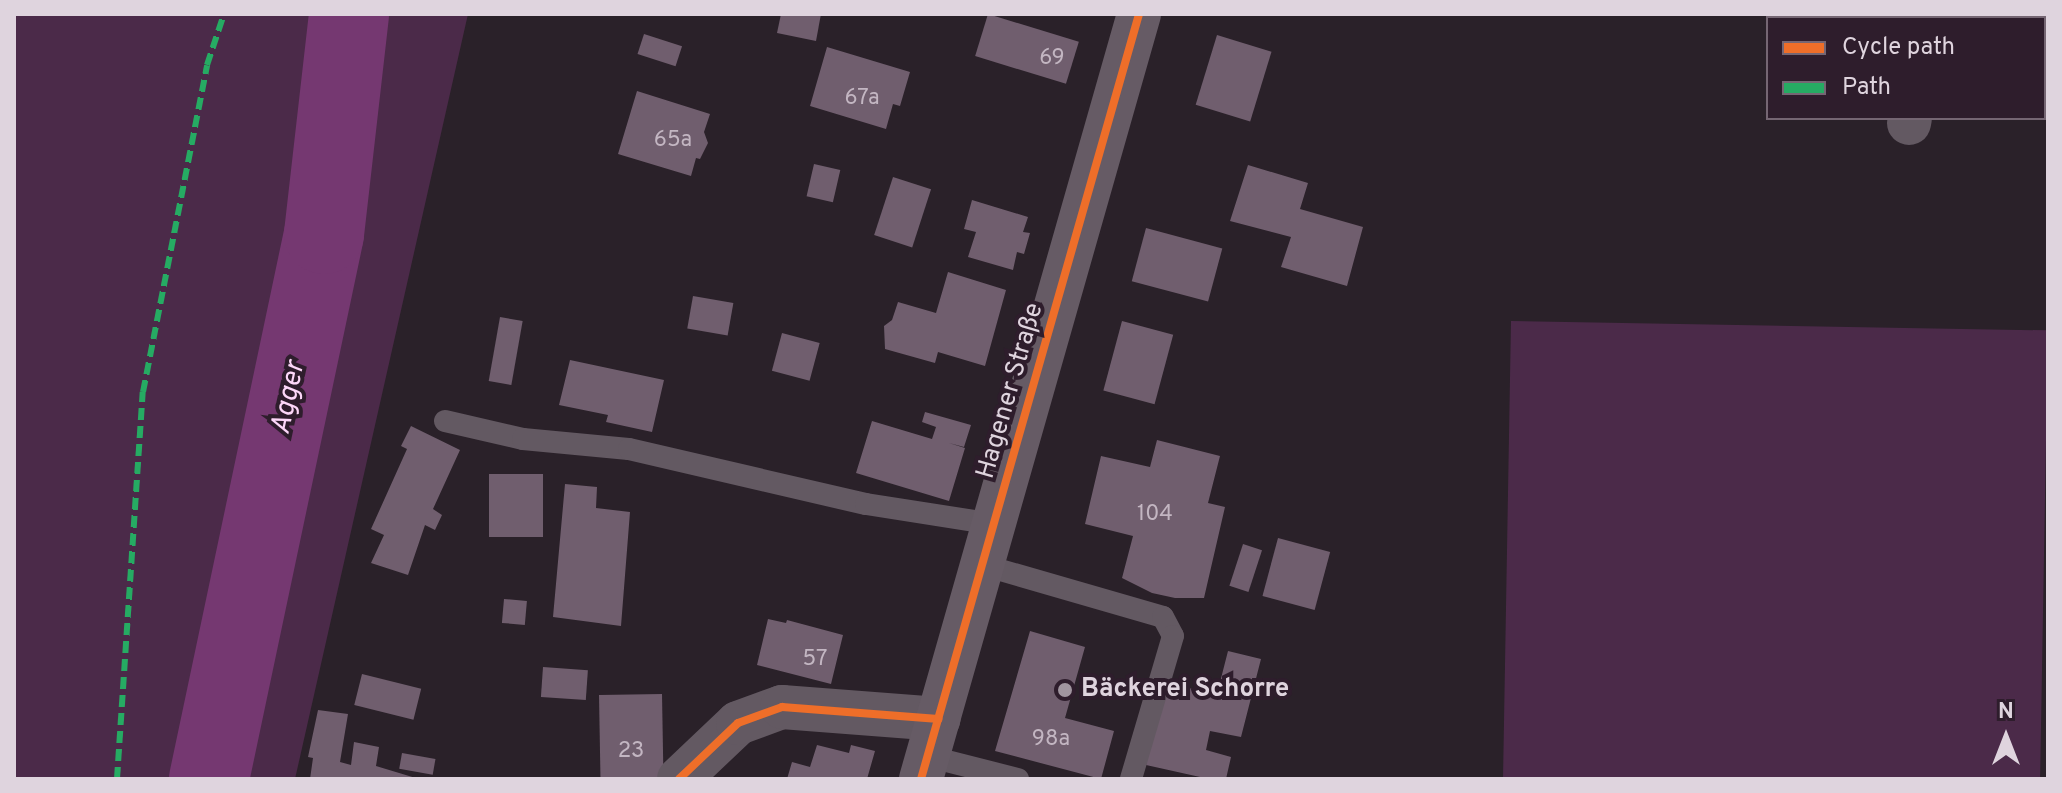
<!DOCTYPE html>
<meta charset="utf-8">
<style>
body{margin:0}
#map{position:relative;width:2062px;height:793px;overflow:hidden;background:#2a2129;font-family:Overpass,sans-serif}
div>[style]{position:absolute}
.green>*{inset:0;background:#4b2a49;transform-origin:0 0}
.river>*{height:80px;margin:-40px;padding:0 40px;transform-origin:40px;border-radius:40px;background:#753871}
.building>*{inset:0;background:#705e6e;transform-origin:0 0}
.service>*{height:22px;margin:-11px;padding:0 11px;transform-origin:11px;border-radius:11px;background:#635962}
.minor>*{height:44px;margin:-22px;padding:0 22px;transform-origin:22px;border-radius:22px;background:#635962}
.secondary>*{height:44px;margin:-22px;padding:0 22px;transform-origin:22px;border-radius:22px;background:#665b65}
.quiet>*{height:6px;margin-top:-3px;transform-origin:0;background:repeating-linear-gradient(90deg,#26ab63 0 12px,transparent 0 18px)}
.cycleway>*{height:8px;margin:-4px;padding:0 4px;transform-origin:4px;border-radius:4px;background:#ee6e29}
.dots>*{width:22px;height:22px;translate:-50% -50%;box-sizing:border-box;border:4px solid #2e1d2c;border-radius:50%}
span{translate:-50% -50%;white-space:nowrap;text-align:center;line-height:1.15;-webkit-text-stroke:8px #2e1d2c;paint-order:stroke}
.number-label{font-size:22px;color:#c3b6c2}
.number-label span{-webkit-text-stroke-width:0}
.street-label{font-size:26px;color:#dfd4de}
.poi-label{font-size:26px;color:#dfd4de;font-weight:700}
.left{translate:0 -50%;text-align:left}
.water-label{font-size:28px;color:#fdd7f9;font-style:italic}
.frame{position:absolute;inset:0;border:16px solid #dfd4de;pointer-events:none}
.legend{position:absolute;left:1766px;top:16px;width:280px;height:104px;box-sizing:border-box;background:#2e1d2c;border:2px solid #756673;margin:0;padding:10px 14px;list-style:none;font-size:24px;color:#dfd4de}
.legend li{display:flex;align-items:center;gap:16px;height:40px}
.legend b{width:40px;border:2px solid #756673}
.north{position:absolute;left:1966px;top:697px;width:80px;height:80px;-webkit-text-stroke:6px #2e1d2c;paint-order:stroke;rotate:0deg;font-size:22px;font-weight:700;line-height:32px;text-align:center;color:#dfd4de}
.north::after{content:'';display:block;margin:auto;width:28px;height:36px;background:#dfd4de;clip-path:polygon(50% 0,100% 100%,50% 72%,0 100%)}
</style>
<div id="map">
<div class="green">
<i style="clip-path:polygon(14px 14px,468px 14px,295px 779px,14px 779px)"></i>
<i style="left:1511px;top:321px;width:537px;height:460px;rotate:1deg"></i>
</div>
<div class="river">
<i style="left:209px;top:779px;width:557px;rotate:-78.08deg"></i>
<i style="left:324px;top:234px;width:221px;rotate:-83.5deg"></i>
</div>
<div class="building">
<i style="clip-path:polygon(781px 14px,821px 14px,816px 41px,777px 33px)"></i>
<i style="left:988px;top:14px;width:95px;height:44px;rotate:17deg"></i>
<i style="left:1816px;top:14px;width:70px;height:4px"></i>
<i style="left:644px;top:34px;width:40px;height:21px;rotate:18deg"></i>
<i style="left:1217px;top:35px;width:57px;height:73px;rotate:17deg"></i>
<i style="clip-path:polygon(827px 47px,910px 72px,900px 106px,893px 104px,886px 129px,810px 106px)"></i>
<i style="clip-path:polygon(637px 91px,710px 114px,704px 132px,708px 143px,700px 159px,696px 158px,691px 176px,618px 154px)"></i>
<i style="left:814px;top:164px;width:27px;height:33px;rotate:13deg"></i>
<i style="clip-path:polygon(1248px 165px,1308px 183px,1300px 209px,1363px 227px,1347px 286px,1281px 267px,1291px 237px,1230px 221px)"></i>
<i style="left:893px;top:177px;width:40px;height:61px;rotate:18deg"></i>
<i style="clip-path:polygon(972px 200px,1028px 217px,1023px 232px,1030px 233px,1024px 254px,1017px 252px,1013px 270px,968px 257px,976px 232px,964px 229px)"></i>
<i style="left:1146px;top:228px;width:79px;height:55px;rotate:15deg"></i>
<i style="clip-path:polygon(948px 272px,1006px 290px,985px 366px,938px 352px,935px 363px,885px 349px,884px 326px,892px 320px,898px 302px,936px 313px)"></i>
<i style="left:693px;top:296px;width:41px;height:33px;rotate:10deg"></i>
<i style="left:500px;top:317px;width:23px;height:65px;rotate:10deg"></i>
<i style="left:1122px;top:321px;width:53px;height:72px;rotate:15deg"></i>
<i style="left:782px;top:333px;width:39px;height:39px;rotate:15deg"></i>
<i style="clip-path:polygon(570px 360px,664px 380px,652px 432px,606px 422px,608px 415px,559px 405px)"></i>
<i style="clip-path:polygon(925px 412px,971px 425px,964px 447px,949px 443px,965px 448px,949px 501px,856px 473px,872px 421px,932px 439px,936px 427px,922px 422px)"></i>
<i style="clip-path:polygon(411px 426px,460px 450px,433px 509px,442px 515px,435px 530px,425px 525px,408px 575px,371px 563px,384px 535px,371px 529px,407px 449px,401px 446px)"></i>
<i style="clip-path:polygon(1157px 440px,1220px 456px,1208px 503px,1225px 507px,1204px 598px,1175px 598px,1152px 593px,1122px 578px,1133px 536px,1085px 524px,1101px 456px,1150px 467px)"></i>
<i style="left:543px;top:474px;width:63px;height:54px;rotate:90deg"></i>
<i style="clip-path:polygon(565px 484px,597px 487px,596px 508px,630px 512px,621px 626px,553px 617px)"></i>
<i style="left:1278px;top:538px;width:54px;height:60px;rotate:15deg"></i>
<i style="left:1243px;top:544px;width:20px;height:44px;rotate:18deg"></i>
<i style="left:504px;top:599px;width:23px;height:24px;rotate:5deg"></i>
<i style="clip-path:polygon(768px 619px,786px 623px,787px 620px,843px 635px,831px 684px,757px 665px)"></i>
<i style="clip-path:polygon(1030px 631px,1085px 647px,1065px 718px,1114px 731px,1101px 779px,995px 751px)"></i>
<i style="clip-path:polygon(1228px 651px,1261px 659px,1241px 737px,1210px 731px,1206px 750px,1231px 757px,1226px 779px,1209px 779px,1146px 765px,1165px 683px,1217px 694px)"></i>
<i style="left:543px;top:667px;width:45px;height:30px;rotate:4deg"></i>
<i style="left:362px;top:674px;width:61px;height:32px;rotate:14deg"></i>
<i style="left:662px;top:694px;width:83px;height:63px;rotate:89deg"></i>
<i style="clip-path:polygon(318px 710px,348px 714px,340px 762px,351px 765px,354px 742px,379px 747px,376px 766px,419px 779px,310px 779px,313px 758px,308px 757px)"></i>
<i style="clip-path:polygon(817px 745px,849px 753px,851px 745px,875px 751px,867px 779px,787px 779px,792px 762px,810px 767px)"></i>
<i style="left:402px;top:753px;width:34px;height:16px;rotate:10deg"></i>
</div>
<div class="service">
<i style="left:445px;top:421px;width:80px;rotate:13deg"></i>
<i style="left:523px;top:439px;width:106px;rotate:5.4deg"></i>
<i style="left:629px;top:449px;width:243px;rotate:13.1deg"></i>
<i style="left:866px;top:504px;width:130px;rotate:8.9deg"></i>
<i style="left:983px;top:565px;width:187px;rotate:16.1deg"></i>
<i style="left:1163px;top:617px;width:21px;rotate:62deg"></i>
<i style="left:1173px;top:636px;width:149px;rotate:106.4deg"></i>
<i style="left:927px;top:756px;width:94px;rotate:14.2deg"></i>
</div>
<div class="minor">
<i style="left:1926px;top:18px;width:4px;rotate:-90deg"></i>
<i style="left:1909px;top:123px;width:5px;rotate:-79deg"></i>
<i style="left:679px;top:779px;width:81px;rotate:-43.5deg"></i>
<i style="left:738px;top:723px;width:47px;rotate:-20deg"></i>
<i style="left:782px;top:707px;width:157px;rotate:4.4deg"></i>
</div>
<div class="secondary">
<i style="left:921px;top:779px;width:795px;rotate:-74.09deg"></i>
</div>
<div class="quiet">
<i style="left:117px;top:779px;width:388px;rotate:-86.2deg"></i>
<i style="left:143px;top:392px;width:333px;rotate:-78.9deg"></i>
<i style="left:207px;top:65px;width:54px;rotate:-71.6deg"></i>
</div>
<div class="cycleway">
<i style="left:679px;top:779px;width:81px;rotate:-43.5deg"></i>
<i style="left:738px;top:723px;width:47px;rotate:-20deg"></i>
<i style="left:782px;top:707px;width:157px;rotate:4.4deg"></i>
<i style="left:921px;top:779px;width:795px;rotate:-74.09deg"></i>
</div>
<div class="dots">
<i style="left:1065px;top:690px;background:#a0959f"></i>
</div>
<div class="number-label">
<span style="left:1052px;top:59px">69</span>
<span style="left:862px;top:99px">67a</span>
<span style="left:673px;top:141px">65a</span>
<span style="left:1155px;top:515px">104</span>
<span style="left:815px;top:660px">57</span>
<span style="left:1051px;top:740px">98a</span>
<span style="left:631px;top:752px">23</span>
</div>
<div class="street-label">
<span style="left:1011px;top:391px;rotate:-74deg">Hagener Straße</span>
</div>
<div class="poi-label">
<span class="left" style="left:1081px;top:690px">Bäckerei Schorre</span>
</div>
<div class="water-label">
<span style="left:289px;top:398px;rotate:-78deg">Agger</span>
</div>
<div class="frame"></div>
<ul class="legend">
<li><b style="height:10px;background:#ee6e29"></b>Cycle path</li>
<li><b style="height:10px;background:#26ab63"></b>Path</li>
</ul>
<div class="north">N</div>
</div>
